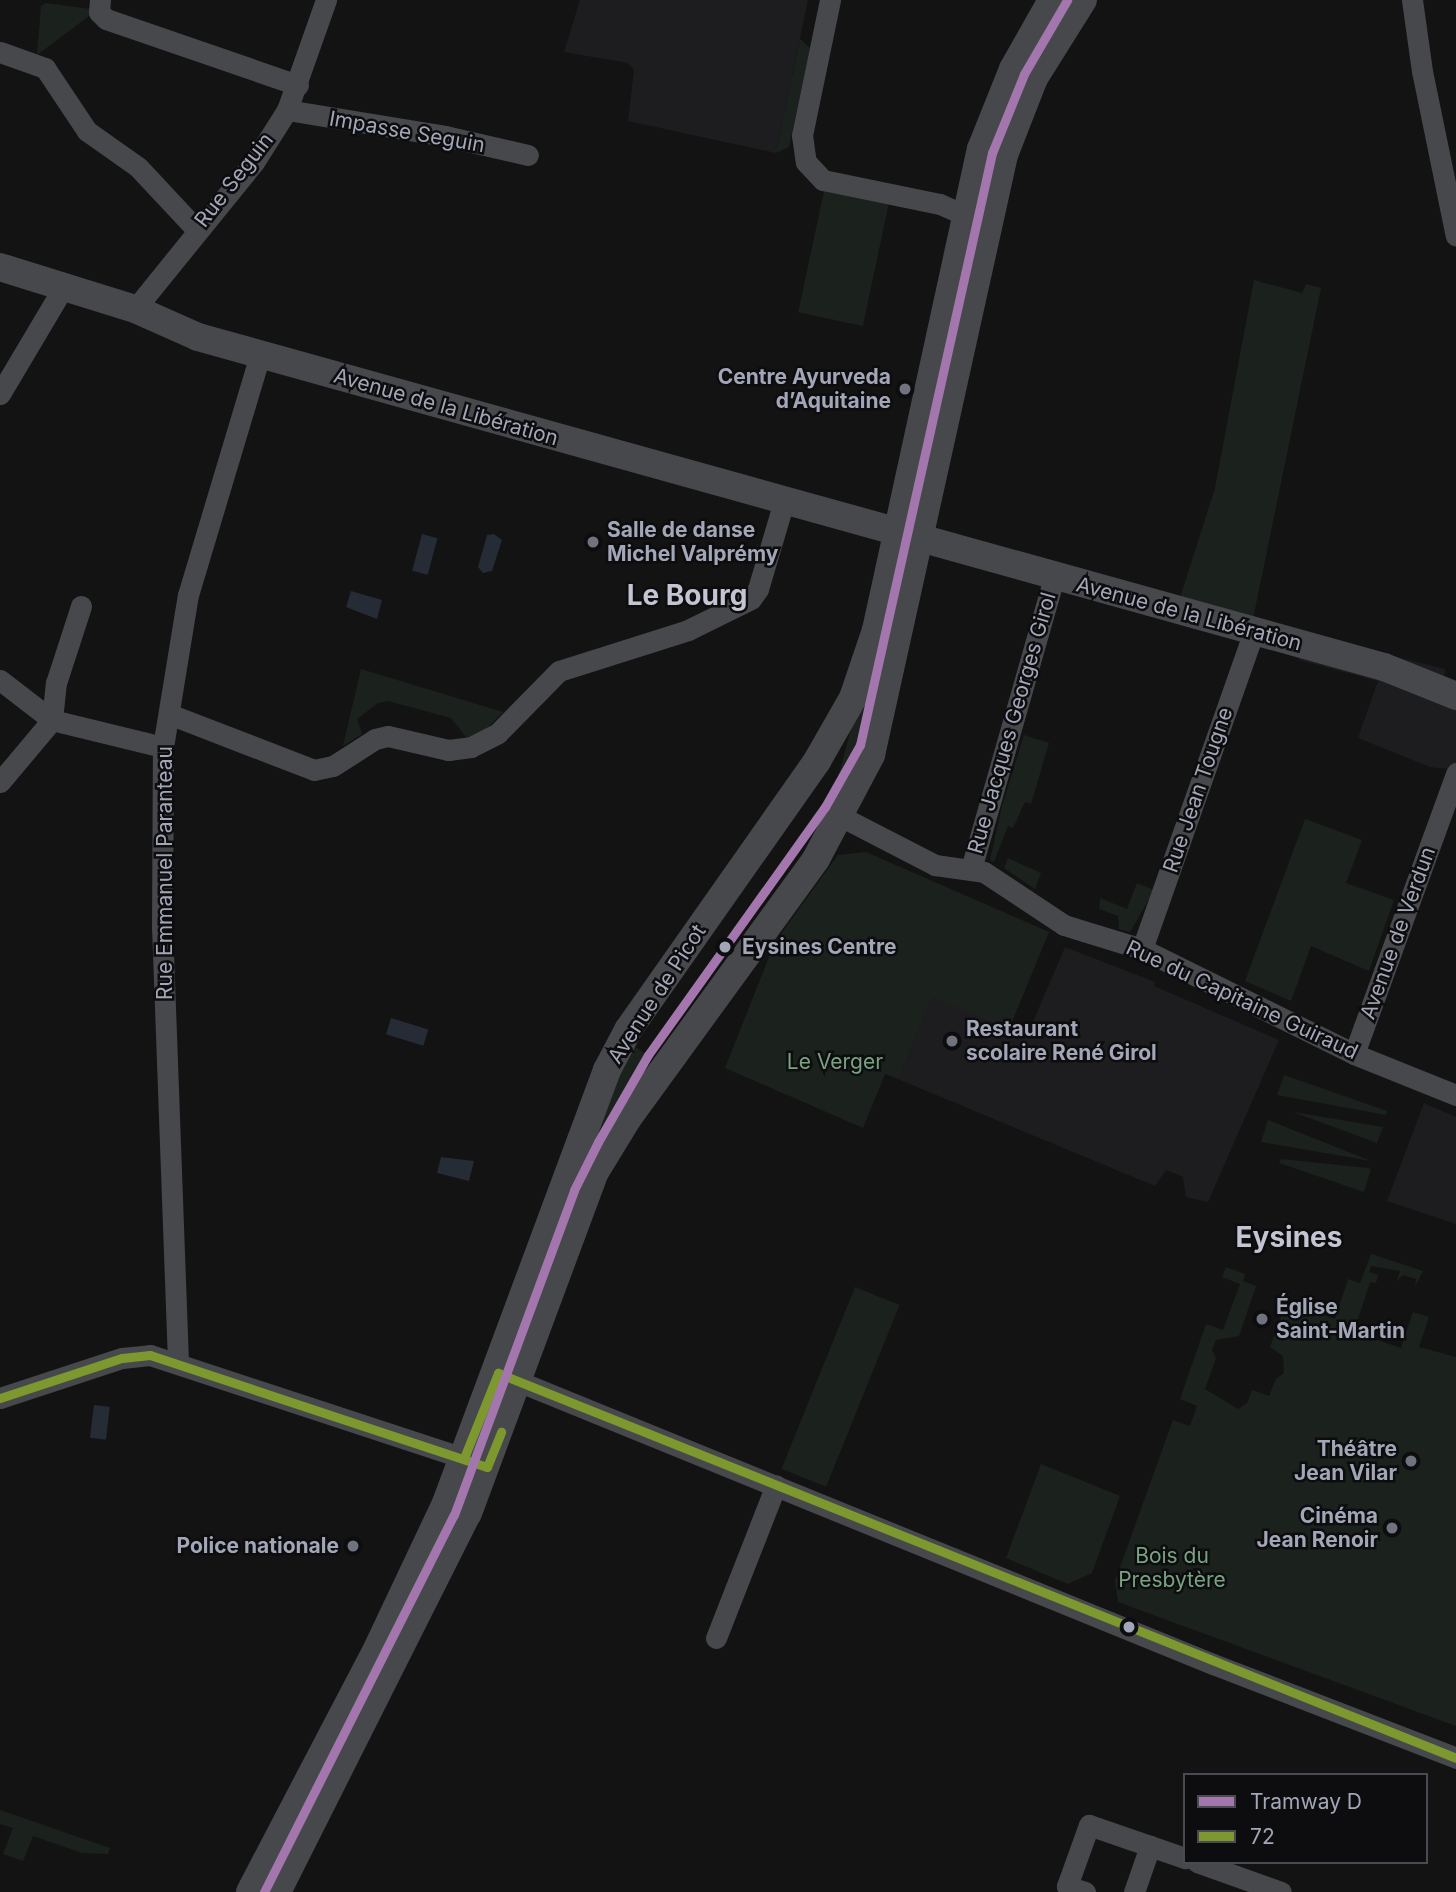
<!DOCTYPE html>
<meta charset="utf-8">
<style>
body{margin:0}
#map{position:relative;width:1456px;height:1892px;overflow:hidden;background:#131313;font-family:Inter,sans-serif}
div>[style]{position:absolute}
.built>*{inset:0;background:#1d1d1f}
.green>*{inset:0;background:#1b221d;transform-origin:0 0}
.water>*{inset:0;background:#252c36;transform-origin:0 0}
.minor>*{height:21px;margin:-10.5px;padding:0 10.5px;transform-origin:10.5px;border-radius:10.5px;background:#47484c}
.tertiary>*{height:28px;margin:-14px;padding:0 14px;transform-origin:14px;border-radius:14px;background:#47484c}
.bus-1>*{height:9px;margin:-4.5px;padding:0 4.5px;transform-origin:4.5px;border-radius:4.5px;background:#7c982e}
.tram-1>*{height:9px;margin:-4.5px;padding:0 4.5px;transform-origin:4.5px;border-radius:4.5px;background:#a376ae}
.dots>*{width:19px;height:19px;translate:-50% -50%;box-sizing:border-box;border:4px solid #0d0d0f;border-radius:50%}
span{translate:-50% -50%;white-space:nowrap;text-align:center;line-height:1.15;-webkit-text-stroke:5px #0d0d0f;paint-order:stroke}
.street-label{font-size:21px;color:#a2a6b6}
.poi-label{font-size:21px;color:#a2a6b6;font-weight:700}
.right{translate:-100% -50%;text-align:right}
.left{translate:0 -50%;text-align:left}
.stop-label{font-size:21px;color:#a2a6b6;font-weight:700}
.park-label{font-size:21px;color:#77a380}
.district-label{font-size:28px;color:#c4c5d2;font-weight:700}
.legend{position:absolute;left:1183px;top:1773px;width:245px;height:91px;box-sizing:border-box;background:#0d0d0f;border:2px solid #494a52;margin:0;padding:9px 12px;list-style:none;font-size:21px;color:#a2a6b6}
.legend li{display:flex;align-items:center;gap:14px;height:35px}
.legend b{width:35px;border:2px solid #494a52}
</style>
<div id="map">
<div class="built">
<i style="clip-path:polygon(580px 0,808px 0,776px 153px,628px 121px,634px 70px,628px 63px,564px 52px)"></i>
<i style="clip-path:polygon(1303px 634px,1445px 669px,1444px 682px,1456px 685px,1456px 770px,1430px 767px,1358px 738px,1378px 681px,1299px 660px)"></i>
<i style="clip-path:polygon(1065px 947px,1155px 982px,1154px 986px,1279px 1040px,1208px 1202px,1186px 1197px,1183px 1177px,1166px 1170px,1155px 1186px,898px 1079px,932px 996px,1027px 1036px)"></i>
<i style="clip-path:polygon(1424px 1103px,1456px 1117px,1456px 1224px,1387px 1201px)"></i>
</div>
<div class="green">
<i style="clip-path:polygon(46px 3px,91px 9px,89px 16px,37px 55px,41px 6px)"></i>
<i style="clip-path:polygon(800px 39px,810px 48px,789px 147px,776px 153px)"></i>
<i style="left:824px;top:191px;width:66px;height:124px;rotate:12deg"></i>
<i style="clip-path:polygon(1254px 280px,1302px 293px,1306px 284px,1321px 288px,1253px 619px,1180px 598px,1215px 488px)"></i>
<i style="clip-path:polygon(361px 669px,503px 712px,486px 729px,467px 738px,451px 718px,388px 701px,378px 703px,357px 719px,362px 734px,343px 746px)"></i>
<i style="left:859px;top:699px;width:20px;height:106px;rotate:15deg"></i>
<i style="clip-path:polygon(1024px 735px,1049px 743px,1031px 804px,1025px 802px,1013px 828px,1008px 826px,994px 862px,990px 860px,1002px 806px)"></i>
<i style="clip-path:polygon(1305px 819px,1362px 840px,1346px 883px,1394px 900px,1369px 971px,1311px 946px,1291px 1001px,1245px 981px)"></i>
<i style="clip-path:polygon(866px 852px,1049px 932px,1009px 1029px,932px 997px,898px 1079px,885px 1074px,863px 1128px,725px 1068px,775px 942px,838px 855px)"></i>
<i style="clip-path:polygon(1008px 858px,1041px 873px,1035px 889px,1004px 868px)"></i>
<i style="clip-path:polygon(1137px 883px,1154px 890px,1130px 932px,1119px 929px,1118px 916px,1099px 909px,1100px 898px,1127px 909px)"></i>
<i style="clip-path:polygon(634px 1046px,652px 1058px,602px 1144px,586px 1137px)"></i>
<i style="clip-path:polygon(1284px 1075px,1387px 1111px,1386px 1115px,1277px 1095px)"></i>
<i style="clip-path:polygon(1293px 1112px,1383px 1127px,1377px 1143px)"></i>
<i style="clip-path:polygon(1268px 1120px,1371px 1161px,1261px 1142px)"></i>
<i style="clip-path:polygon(1281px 1159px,1368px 1168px,1371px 1169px,1364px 1192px,1279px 1163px)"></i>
<i style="clip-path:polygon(1371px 1254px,1423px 1271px,1415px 1287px,1416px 1279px,1403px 1275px,1397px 1281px,1400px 1271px,1371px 1266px,1369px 1272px,1378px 1275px,1376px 1283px,1370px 1282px,1354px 1332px,1401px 1348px,1413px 1312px,1429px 1317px,1419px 1347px,1456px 1357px,1456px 1726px,1118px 1602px,1115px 1581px,1173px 1420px,1190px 1426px,1197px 1406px,1180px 1399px,1206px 1324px,1223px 1330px,1240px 1284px,1222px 1277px,1226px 1267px,1245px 1274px,1243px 1281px,1256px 1286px,1239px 1336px,1216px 1340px,1212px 1350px,1216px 1358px,1205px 1389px,1238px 1409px,1247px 1403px,1252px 1390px,1269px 1396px,1276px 1379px,1284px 1373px,1283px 1356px,1270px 1347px,1286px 1303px,1335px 1319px,1348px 1279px,1360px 1283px)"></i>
<i style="left:855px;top:1287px;width:48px;height:196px;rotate:22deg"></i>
<i style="clip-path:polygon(1041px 1464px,1120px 1496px,1092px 1573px,1068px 1584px,1006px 1558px)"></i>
<i style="clip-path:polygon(0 1810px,110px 1848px,108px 1854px,82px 1853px,33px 1836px,23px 1861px,3px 1854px,13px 1828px,0 1824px)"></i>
</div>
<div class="water">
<i style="left:422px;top:534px;width:16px;height:38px;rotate:15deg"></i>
<i style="clip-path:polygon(494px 534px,502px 540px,492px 571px,483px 573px,478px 567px,487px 535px)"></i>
<i style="clip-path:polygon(351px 591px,382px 600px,377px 619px,346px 607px)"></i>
<i style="left:391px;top:1018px;width:39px;height:17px;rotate:17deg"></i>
<i style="clip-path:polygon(441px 1157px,474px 1161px,469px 1181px,437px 1173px)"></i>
<i style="left:94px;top:1405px;width:16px;height:33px;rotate:7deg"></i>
</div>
<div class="minor">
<i style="left:100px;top:0;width:12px;rotate:95deg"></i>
<i style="left:99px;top:12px;width:10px;rotate:45deg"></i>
<i style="left:106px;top:19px;width:203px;rotate:19deg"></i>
<i style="left:830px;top:0;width:138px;rotate:101.7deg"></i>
<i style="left:802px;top:135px;width:27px;rotate:82deg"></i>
<i style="left:806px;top:162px;width:25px;rotate:47deg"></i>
<i style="left:823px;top:180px;width:119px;rotate:11.6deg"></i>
<i style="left:940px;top:204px;width:27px;rotate:24deg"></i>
<i style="left:1412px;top:0;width:72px;rotate:82deg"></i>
<i style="left:1422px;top:71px;width:168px;rotate:78.4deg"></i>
<i style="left:0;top:52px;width:48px;rotate:19.6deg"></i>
<i style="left:45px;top:68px;width:76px;rotate:56.3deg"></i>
<i style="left:87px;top:131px;width:62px;rotate:35.2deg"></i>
<i style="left:138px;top:167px;width:85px;rotate:46.9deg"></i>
<i style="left:287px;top:110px;width:160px;rotate:9.3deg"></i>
<i style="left:445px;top:136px;width:85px;rotate:12.9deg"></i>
<i style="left:135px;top:309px;width:189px;rotate:-51deg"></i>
<i style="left:254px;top:162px;width:62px;rotate:-57.6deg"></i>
<i style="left:287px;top:110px;width:117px;rotate:-70.5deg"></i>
<i style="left:0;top:394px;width:123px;rotate:-59.3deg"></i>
<i style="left:0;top:680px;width:66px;rotate:37.6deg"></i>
<i style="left:52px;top:720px;width:114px;rotate:13.7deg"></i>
<i style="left:169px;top:714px;width:155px;rotate:21.1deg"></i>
<i style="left:314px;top:770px;width:19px;rotate:-12deg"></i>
<i style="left:333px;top:766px;width:50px;rotate:-32.7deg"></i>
<i style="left:375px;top:739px;width:13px;rotate:-13deg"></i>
<i style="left:388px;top:736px;width:62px;rotate:13.1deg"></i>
<i style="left:448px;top:750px;width:23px;rotate:-7deg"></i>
<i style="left:471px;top:747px;width:30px;rotate:-27deg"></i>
<i style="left:498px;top:733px;width:87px;rotate:-45.5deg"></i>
<i style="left:559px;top:671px;width:135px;rotate:-17.6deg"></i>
<i style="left:688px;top:630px;width:70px;rotate:-26.2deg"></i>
<i style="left:751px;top:599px;width:12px;rotate:-55deg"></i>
<i style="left:758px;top:589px;width:92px;rotate:-73.5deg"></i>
<i style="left:52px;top:720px;width:37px;rotate:-84deg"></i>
<i style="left:56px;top:683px;width:81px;rotate:-72deg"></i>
<i style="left:0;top:782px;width:81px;rotate:-50deg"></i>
<i style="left:842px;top:817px;width:105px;rotate:27.3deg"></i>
<i style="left:935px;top:865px;width:49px;rotate:8.1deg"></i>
<i style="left:984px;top:872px;width:96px;rotate:33.5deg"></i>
<i style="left:1064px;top:925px;width:82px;rotate:17.1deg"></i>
<i style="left:1142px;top:949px;width:237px;rotate:26.3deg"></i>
<i style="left:1354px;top:1054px;width:110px;rotate:21.9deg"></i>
<i style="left:971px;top:869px;width:304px;rotate:-74.1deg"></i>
<i style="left:1142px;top:949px;width:337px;rotate:-70.6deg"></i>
<i style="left:1354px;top:1054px;width:299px;rotate:-70deg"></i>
<i style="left:178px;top:1362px;width:433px;rotate:-92.1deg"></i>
<i style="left:162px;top:929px;width:182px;rotate:-89.7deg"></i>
<i style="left:163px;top:747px;width:154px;rotate:-80.7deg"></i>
<i style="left:188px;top:595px;width:251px;rotate:-73.3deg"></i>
<i style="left:503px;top:1375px;width:767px;rotate:22.15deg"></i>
<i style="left:1213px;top:1664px;width:261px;rotate:21.1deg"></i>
<i style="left:0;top:1398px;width:128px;rotate:-18.2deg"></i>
<i style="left:122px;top:1358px;width:28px;rotate:-6deg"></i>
<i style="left:150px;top:1355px;width:342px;rotate:18.2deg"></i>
<i style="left:716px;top:1638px;width:164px;rotate:-68.6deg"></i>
<i style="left:1197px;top:1862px;width:89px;rotate:19.7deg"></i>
<i style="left:1085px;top:1892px;width:19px;rotate:-162deg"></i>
<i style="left:1067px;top:1886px;width:65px;rotate:-70.2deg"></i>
<i style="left:1089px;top:1825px;width:102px;rotate:19deg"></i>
<i style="left:1134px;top:1892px;width:49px;rotate:-70.8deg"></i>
</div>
<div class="tertiary">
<i style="left:0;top:267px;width:141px;rotate:17.3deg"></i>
<i style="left:135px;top:309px;width:69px;rotate:24deg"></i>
<i style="left:198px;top:337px;width:1231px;rotate:15.55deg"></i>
<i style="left:1384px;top:667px;width:78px;rotate:21.9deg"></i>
<i style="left:250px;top:1892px;width:276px;rotate:-62.4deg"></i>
<i style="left:378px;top:1647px;width:159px;rotate:-64.7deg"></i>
<i style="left:446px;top:1503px;width:462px;rotate:-69.6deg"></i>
<i style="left:607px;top:1070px;width:45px;rotate:-62.3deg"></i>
<i style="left:628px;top:1030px;width:329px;rotate:-54.9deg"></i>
<i style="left:817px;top:761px;width:73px;rotate:-60.3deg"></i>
<i style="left:853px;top:698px;width:72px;rotate:-71.3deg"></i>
<i style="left:876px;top:630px;width:492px;rotate:-77.7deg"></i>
<i style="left:981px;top:149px;width:86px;rotate:-68.2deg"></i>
<i style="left:1013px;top:69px;width:79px;rotate:-60.5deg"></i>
<i style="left:277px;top:1892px;width:424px;rotate:-63.3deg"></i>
<i style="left:468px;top:1513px;width:364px;rotate:-69.6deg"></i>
<i style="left:595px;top:1172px;width:63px;rotate:-58.6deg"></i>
<i style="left:628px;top:1118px;width:320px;rotate:-54deg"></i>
<i style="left:816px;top:859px;width:118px;rotate:-62.1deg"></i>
<i style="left:871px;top:755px;width:615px;rotate:-77.5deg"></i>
<i style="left:1004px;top:155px;width:83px;rotate:-68.7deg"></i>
<i style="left:1034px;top:78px;width:92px;rotate:-57.9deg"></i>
</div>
<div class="bus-1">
<i style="left:0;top:1398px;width:128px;rotate:-18.2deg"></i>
<i style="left:122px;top:1358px;width:28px;rotate:-6deg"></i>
<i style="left:150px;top:1355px;width:355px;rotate:18.4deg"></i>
<i style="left:487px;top:1467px;width:38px;rotate:-68deg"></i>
<i style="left:464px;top:1458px;width:92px;rotate:-68.2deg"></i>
<i style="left:498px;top:1373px;width:1032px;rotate:21.89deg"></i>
</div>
<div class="tram-1">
<i style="left:264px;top:1892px;width:422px;rotate:-63.3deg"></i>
<i style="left:454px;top:1515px;width:346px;rotate:-69.7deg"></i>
<i style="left:574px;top:1190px;width:54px;rotate:-63.4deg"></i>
<i style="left:598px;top:1142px;width:100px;rotate:-60.1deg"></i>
<i style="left:648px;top:1055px;width:305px;rotate:-54.5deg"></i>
<i style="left:825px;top:807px;width:71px;rotate:-60.6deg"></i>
<i style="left:860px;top:745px;width:607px;rotate:-77.43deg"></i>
<i style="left:992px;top:153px;width:85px;rotate:-67.9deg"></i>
<i style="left:1024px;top:74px;width:86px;rotate:-59.8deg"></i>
</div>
<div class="dots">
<i style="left:905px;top:389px;background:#70737d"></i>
<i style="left:593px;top:542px;background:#70737d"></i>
<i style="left:725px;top:947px;background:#a2a6b6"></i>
<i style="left:952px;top:1041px;background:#70737d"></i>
<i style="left:1262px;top:1319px;background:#70737d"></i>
<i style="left:1411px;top:1461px;background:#70737d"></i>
<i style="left:1392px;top:1528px;background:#70737d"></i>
<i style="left:353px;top:1546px;background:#70737d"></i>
<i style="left:1129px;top:1627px;background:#a2a6b6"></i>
</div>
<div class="street-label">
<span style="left:407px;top:132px;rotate:10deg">Impasse Seguin</span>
<span style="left:234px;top:180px;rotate:-52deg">Rue Seguin</span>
<span style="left:446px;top:407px;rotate:16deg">Avenue de la Libération</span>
<span style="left:1189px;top:614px;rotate:15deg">Avenue de la Libération</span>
<span style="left:1012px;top:723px;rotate:-74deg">Rue Jacques Georges Girol</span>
<span style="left:1198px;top:790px;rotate:-71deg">Rue Jean Tougne</span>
<span style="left:165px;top:873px;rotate:-90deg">Rue Emmanuel Paranteau</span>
<span style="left:1398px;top:933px;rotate:-70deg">Avenue de Verdun</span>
<span style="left:657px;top:994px;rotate:-57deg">Avenue de Picot</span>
<span style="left:1242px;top:1000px;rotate:25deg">Rue du Capitaine Guiraud</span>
</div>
<div class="poi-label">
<span class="right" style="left:891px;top:389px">Centre Ayurveda<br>d’Aquitaine</span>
<span class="left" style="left:607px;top:542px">Salle de danse<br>Michel Valprémy</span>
<span class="left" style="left:966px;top:1041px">Restaurant<br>scolaire René Girol</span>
<span class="left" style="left:1276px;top:1319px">Église<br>Saint-Martin</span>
<span class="right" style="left:1397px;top:1461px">Théâtre<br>Jean Vilar</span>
<span class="right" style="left:1378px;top:1528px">Cinéma<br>Jean Renoir</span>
<span class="right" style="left:339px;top:1546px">Police nationale</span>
</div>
<div class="stop-label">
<span class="left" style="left:742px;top:947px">Eysines Centre</span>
</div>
<div class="park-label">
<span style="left:835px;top:1062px">Le Verger</span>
<span style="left:1172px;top:1568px">Bois du<br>Presbytère</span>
</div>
<div class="district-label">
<span style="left:687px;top:595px">Le Bourg</span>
<span style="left:1289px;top:1237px">Eysines</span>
</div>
<ul class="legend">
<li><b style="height:9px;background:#a376ae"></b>Tramway D</li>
<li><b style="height:9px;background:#7c982e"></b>72</li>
</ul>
</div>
